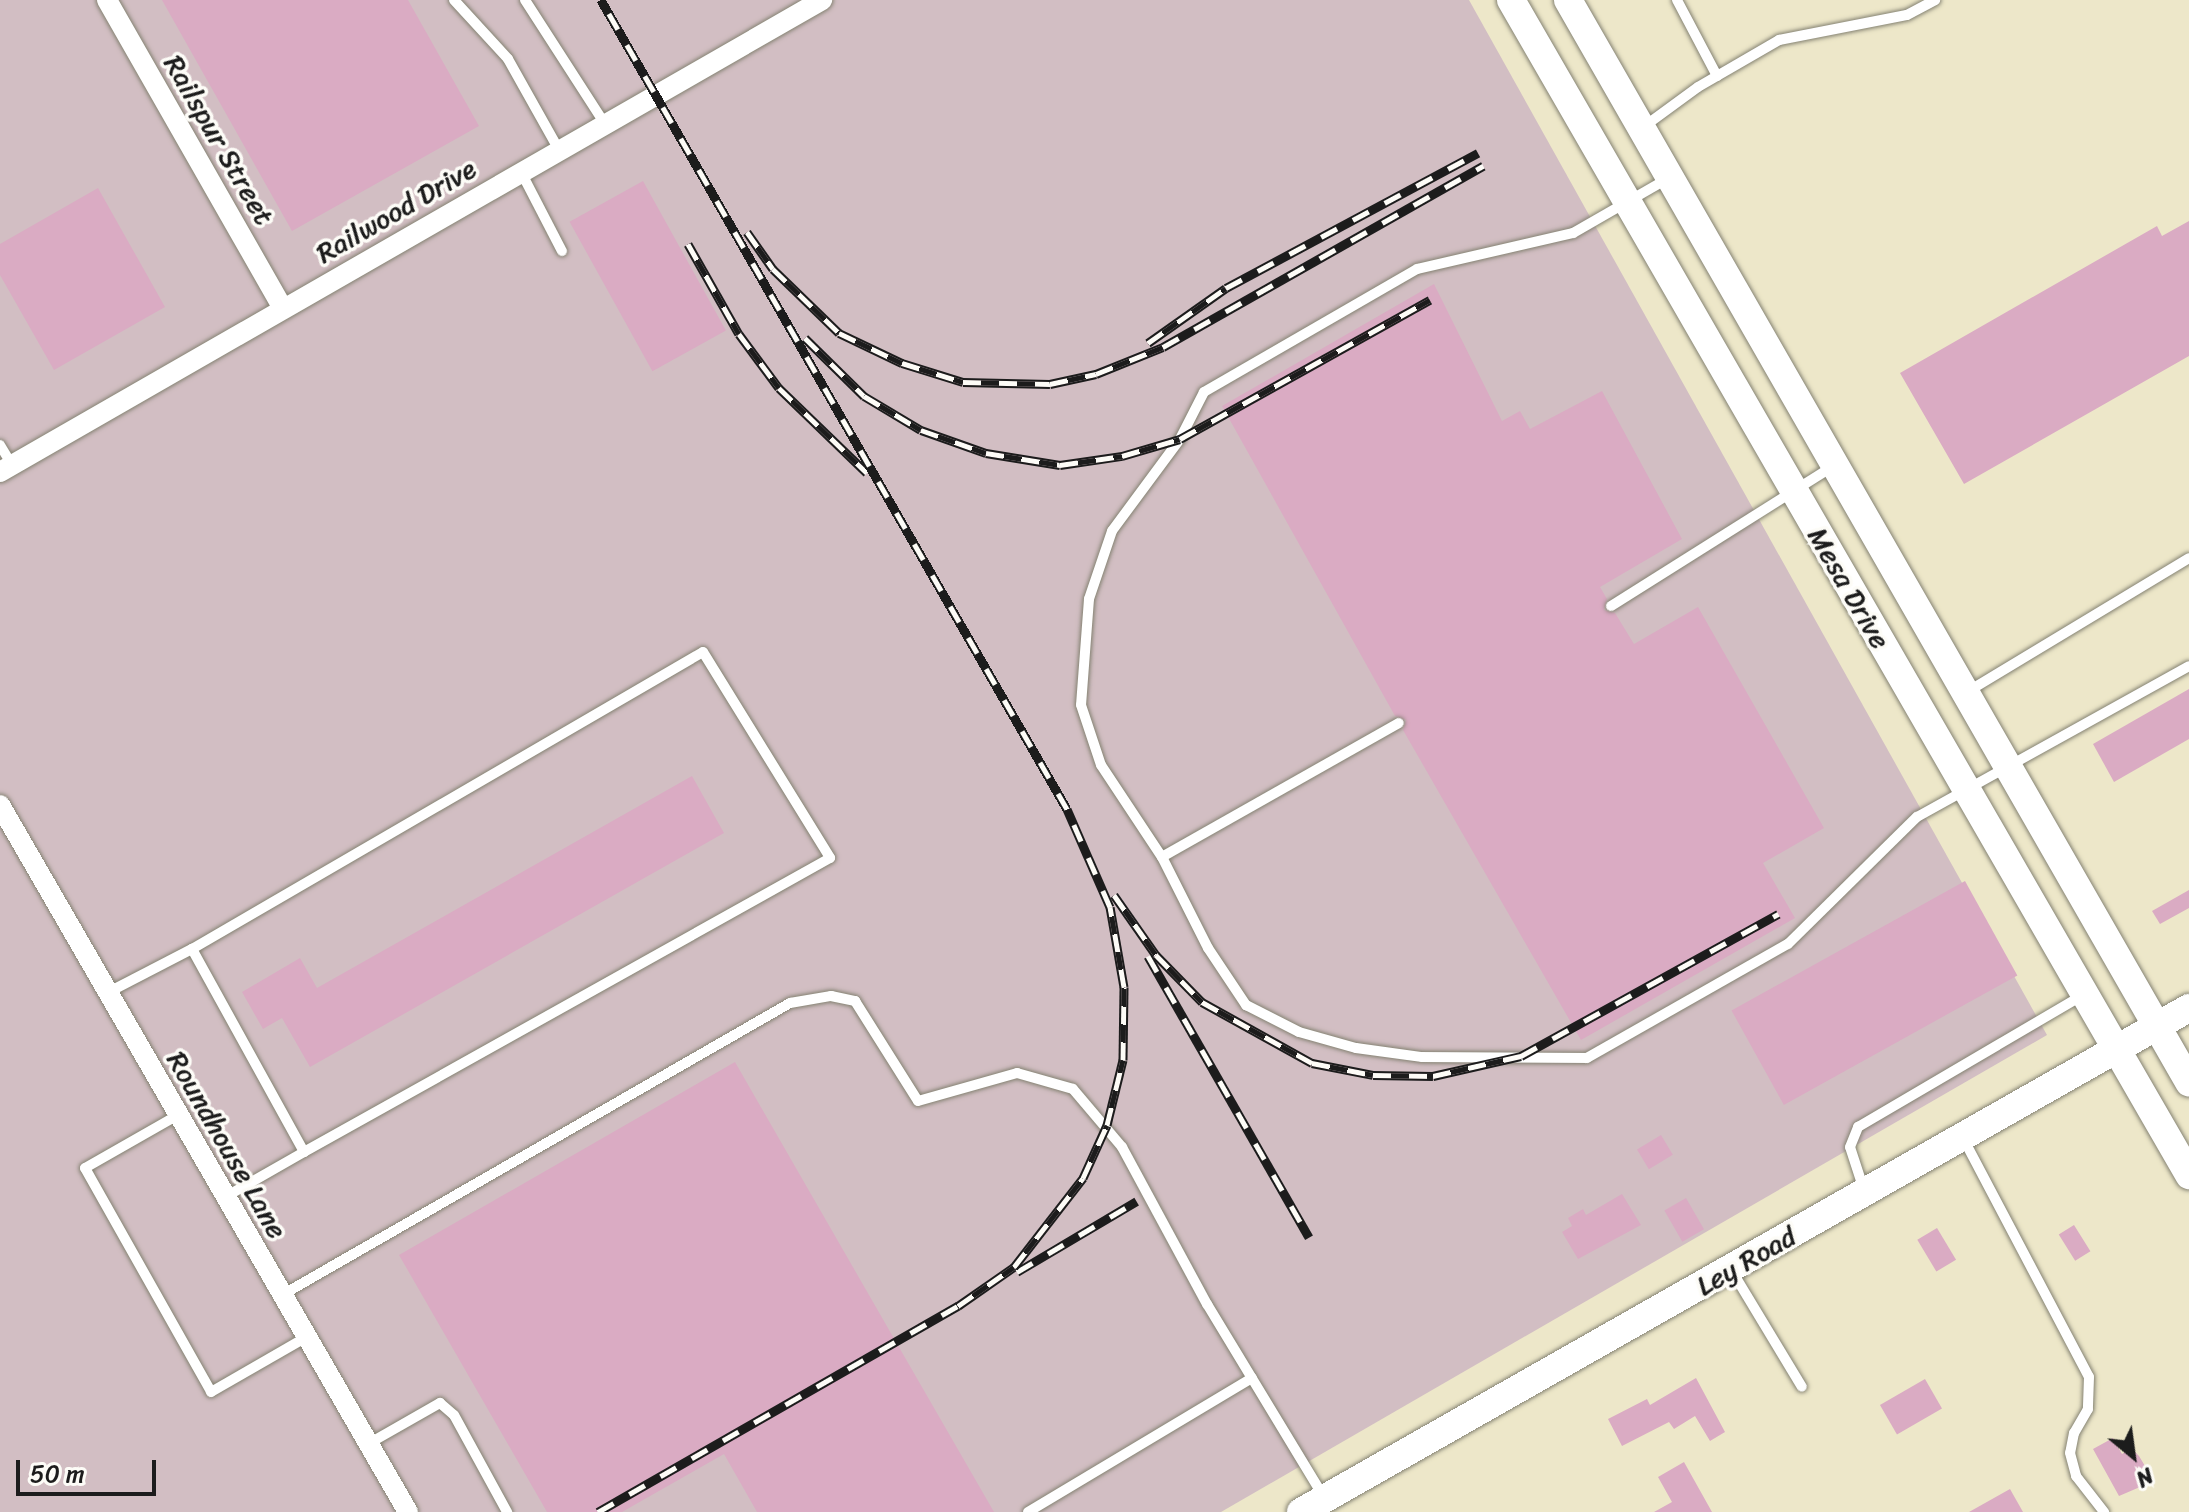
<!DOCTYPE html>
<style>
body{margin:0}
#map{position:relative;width:2189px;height:1512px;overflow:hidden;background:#ede7c9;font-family:Sriracha,sans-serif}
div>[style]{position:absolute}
.industrial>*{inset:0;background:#d2bec3}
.building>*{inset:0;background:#daabc3;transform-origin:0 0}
.roads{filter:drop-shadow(0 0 2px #848272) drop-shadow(0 0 2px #848272)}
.lane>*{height:10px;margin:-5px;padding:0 5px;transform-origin:5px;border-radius:5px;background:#fff}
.street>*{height:20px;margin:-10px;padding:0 10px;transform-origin:10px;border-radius:10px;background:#fff}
.secondary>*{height:28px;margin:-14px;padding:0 14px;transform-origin:14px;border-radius:14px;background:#fff}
.rail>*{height:9px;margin-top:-4.5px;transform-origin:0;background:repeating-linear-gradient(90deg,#fdfcf7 0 18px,#1c1c1c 0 36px);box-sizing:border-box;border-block:2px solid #1c1c1c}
span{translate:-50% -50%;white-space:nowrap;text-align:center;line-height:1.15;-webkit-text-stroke:7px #fdfcf7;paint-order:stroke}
.street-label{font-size:28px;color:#1c1c1c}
.north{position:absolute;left:2093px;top:1416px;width:80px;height:80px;-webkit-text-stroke:6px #fdfcf7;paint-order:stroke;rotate:151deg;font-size:22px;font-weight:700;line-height:32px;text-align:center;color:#1c1c1c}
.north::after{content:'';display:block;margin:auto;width:28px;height:36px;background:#1c1c1c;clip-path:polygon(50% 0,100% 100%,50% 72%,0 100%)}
.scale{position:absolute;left:16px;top:1460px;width:140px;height:36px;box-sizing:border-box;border:4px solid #1c1c1c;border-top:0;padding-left:10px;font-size:24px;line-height:28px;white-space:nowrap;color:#1c1c1c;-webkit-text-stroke:6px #fdfcf7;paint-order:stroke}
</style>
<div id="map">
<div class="industrial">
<i style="clip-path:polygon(0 0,1469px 0,2047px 1035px,1221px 1512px,0 1512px)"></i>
</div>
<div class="building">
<i style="clip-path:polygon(162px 0,408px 0,479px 126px,292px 231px)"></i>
<i style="left:643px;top:181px;width:171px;height:84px;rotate:61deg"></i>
<i style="clip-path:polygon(98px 188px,165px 307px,54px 370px,0 275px,0 244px)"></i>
<i style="clip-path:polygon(2189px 221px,2189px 356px,1964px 484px,1900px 373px,2157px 226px,2162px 236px)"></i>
<i style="clip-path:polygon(1434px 284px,1502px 421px,1520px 411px,1530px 429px,1602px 391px,1682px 539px,1600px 587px,1607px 599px,1604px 610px,1615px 613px,1634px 644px,1698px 607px,1824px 828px,1763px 863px,1795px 918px,1581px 1040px,1403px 730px,1406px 720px,1395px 716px,1222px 406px)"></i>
<i style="clip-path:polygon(2189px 689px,2189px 739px,2114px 782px,2093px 744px)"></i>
<i style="clip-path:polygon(692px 776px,724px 833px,310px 1067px,282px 1018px,263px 1029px,242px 992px,300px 958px,317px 988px)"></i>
<i style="left:1965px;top:881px;width:108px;height:267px;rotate:61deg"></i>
<i style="clip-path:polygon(2189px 890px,2189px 908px,2160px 924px,2152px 911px)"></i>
<i style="clip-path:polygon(735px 1062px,896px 1342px,994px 1512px,757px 1512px,724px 1454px,622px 1512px,547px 1512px,399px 1255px)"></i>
<i style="left:1661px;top:1135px;width:23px;height:28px;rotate:59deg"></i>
<i style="clip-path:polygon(1622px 1194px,1641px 1225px,1578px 1259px,1562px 1232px,1572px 1226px,1568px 1218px,1583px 1209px,1586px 1215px)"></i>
<i style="left:1686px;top:1198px;width:36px;height:25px;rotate:60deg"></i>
<i style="left:2074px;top:1225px;width:31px;height:18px;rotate:58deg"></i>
<i style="left:1937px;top:1228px;width:37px;height:23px;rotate:59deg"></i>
<i style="clip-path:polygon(1696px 1378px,1725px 1432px,1710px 1441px,1695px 1416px,1674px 1429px,1669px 1422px,1622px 1446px,1608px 1419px,1647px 1399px,1650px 1405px)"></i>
<i style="left:1925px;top:1379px;width:34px;height:52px;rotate:60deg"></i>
<i style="clip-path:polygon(2113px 1438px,2122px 1454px,2131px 1448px,2139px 1456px,2154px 1481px,2119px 1496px,2093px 1449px)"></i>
<i style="clip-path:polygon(1684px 1462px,1712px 1512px,1654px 1512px,1672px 1502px,1658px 1477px)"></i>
<i style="clip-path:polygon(2010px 1489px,2023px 1512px,1969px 1512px)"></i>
</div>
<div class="roads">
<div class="lane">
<i style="left:454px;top:0;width:80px;rotate:47.5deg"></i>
<i style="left:508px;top:59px;width:104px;rotate:60.7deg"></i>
<i style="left:525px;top:0;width:148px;rotate:57.2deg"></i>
<i style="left:1677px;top:0;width:86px;rotate:62.2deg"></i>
<i style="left:1642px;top:128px;width:69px;rotate:-36.2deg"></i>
<i style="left:1698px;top:87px;width:94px;rotate:-30.1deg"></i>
<i style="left:1779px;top:40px;width:130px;rotate:-11.1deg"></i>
<i style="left:1907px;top:15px;width:32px;rotate:-28deg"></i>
<i style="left:521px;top:172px;width:89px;rotate:62.6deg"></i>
<i style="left:1667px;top:179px;width:108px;rotate:150.1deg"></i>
<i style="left:1573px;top:233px;width:160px;rotate:167deg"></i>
<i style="left:1417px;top:269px;width:246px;rotate:150deg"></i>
<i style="left:1204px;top:392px;width:53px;rotate:117.1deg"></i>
<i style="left:1180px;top:439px;width:114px;rotate:126.5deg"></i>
<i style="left:1112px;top:531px;width:72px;rotate:108.7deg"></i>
<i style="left:1089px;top:599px;width:106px;rotate:94.3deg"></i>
<i style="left:1081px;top:705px;width:63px;rotate:71.6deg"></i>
<i style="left:1101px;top:765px;width:110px;rotate:56.5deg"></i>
<i style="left:1162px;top:857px;width:102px;rotate:63.2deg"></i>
<i style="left:1208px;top:948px;width:69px;rotate:56.3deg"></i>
<i style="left:1246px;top:1005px;width:59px;rotate:27deg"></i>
<i style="left:1299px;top:1032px;width:59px;rotate:15.7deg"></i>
<i style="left:1356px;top:1048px;width:67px;rotate:7.8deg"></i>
<i style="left:1422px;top:1057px;width:165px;rotate:0.3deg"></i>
<i style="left:1587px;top:1058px;width:231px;rotate:-29.6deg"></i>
<i style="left:1788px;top:944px;width:181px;rotate:-44.6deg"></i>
<i style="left:1917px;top:817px;width:311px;rotate:-29deg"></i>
<i style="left:0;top:445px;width:23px;rotate:59deg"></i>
<i style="left:1611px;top:606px;width:262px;rotate:-32.2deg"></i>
<i style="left:1967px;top:692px;width:259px;rotate:-31.1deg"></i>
<i style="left:1162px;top:857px;width:272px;rotate:-29.5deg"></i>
<i style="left:192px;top:949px;width:591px;rotate:-30.17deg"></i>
<i style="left:703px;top:652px;width:242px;rotate:58.3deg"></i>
<i style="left:830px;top:858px;width:603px;rotate:150.8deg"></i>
<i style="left:107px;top:993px;width:96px;rotate:-27.4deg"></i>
<i style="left:192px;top:949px;width:232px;rotate:61.1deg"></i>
<i style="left:304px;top:1152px;width:91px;rotate:150.3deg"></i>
<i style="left:178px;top:1115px;width:107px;rotate:150.3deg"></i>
<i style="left:85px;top:1168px;width:257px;rotate:60.6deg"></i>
<i style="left:211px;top:1392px;width:108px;rotate:-29.9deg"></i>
<i style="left:1963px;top:1138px;width:270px;rotate:62.2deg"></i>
<i style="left:2089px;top:1377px;width:32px;rotate:92deg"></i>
<i style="left:2088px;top:1409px;width:28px;rotate:120deg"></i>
<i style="left:2074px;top:1433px;width:20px;rotate:101deg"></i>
<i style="left:2070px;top:1453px;width:24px;rotate:75deg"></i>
<i style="left:2076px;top:1476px;width:46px;rotate:52.1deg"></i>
<i style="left:1864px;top:1190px;width:45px;rotate:-108deg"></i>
<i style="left:1850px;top:1147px;width:22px;rotate:-68deg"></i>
<i style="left:1858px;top:1127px;width:261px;rotate:-30.4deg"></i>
<i style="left:1732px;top:1271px;width:135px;rotate:58.9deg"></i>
<i style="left:282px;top:1295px;width:586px;rotate:-29.89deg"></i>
<i style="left:790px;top:1003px;width:42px;rotate:-9.7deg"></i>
<i style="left:831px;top:996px;width:25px;rotate:12deg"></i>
<i style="left:855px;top:1001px;width:118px;rotate:57.8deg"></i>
<i style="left:918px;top:1101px;width:103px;rotate:-15.8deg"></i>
<i style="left:1017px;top:1073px;width:58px;rotate:15.9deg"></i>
<i style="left:1073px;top:1089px;width:76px;rotate:49.8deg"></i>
<i style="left:1122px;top:1147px;width:179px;rotate:61.6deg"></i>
<i style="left:1207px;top:1304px;width:226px;rotate:58.8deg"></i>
<i style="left:368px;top:1444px;width:83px;rotate:-29.7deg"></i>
<i style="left:440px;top:1403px;width:18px;rotate:41deg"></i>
<i style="left:454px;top:1415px;width:111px;rotate:61.3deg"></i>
<i style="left:1028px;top:1512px;width:261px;rotate:-30.9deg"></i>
</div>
<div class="street">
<i style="left:107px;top:0;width:355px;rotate:60.3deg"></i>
<i style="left:0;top:472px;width:948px;rotate:-29.86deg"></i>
<i style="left:0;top:805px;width:816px;rotate:60.01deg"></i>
</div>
<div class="secondary">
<i style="left:1511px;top:0;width:1357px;rotate:60.01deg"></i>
<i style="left:1568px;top:0;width:1248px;rotate:60.15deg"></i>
<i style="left:1301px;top:1512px;width:1021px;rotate:-29.58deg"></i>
</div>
</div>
<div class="rail">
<i style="left:747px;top:232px;width:45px;rotate:54.9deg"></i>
<i style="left:773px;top:269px;width:92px;rotate:44.1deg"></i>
<i style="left:839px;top:333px;width:70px;rotate:25.5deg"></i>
<i style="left:902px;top:363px;width:64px;rotate:17.3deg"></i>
<i style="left:963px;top:382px;width:87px;rotate:1.3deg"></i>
<i style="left:1050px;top:384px;width:47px;rotate:-12.3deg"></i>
<i style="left:1096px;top:374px;width:72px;rotate:-21.9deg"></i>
<i style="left:1163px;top:347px;width:368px;rotate:-29.5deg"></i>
<i style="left:688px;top:244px;width:103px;rotate:60.5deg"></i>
<i style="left:739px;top:334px;width:67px;rotate:53.5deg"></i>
<i style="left:779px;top:388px;width:122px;rotate:44deg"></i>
<i style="left:805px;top:338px;width:83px;rotate:44.5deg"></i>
<i style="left:864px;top:396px;width:66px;rotate:30.8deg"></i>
<i style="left:921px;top:430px;width:69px;rotate:19.5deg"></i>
<i style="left:986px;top:453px;width:75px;rotate:9.2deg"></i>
<i style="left:1060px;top:465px;width:63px;rotate:-8.3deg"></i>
<i style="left:1122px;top:456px;width:60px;rotate:-16.3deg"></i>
<i style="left:1180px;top:439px;width:286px;rotate:-29.1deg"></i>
<i style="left:1148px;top:343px;width:95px;rotate:-35.2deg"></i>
<i style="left:1226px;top:288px;width:286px;rotate:-28.2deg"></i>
<i style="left:1114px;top:895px;width:73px;rotate:55deg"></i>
<i style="left:1156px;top:955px;width:66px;rotate:45.6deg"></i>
<i style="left:1202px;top:1002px;width:126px;rotate:29deg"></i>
<i style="left:1312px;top:1063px;width:62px;rotate:11.1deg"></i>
<i style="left:1373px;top:1075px;width:60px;rotate:1deg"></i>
<i style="left:1433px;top:1076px;width:90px;rotate:-12.8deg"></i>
<i style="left:1521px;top:1056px;width:294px;rotate:-28.9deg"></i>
<i style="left:1148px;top:956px;width:324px;rotate:60.2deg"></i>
<i style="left:1017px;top:1272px;width:139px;rotate:-30.6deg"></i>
<i style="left:598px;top:1512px;width:415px;rotate:-29.8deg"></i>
<i style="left:958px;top:1306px;width:68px;rotate:-34.9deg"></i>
<i style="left:1014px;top:1267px;width:113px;rotate:-52.2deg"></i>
<i style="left:1083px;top:1178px;width:58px;rotate:-65.6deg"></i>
<i style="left:1107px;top:1125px;width:67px;rotate:-76.2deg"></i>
<i style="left:1123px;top:1060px;width:73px;rotate:-89.2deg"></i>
<i style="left:1124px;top:987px;width:81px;rotate:-99.9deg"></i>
<i style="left:1110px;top:907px;width:107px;rotate:-113.7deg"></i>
<i style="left:1067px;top:809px;width:934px;rotate:-119.94deg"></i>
</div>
<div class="street-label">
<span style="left:219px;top:140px;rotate:60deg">Railspur Street</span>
<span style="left:396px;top:211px;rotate:-30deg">Railwood Drive</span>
<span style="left:1849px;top:588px;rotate:60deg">Mesa Drive</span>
<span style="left:227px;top:1145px;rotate:60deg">Roundhouse Lane</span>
<span style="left:1746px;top:1261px;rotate:-30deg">Ley Road</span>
</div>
<div class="north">N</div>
<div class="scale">50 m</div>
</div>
